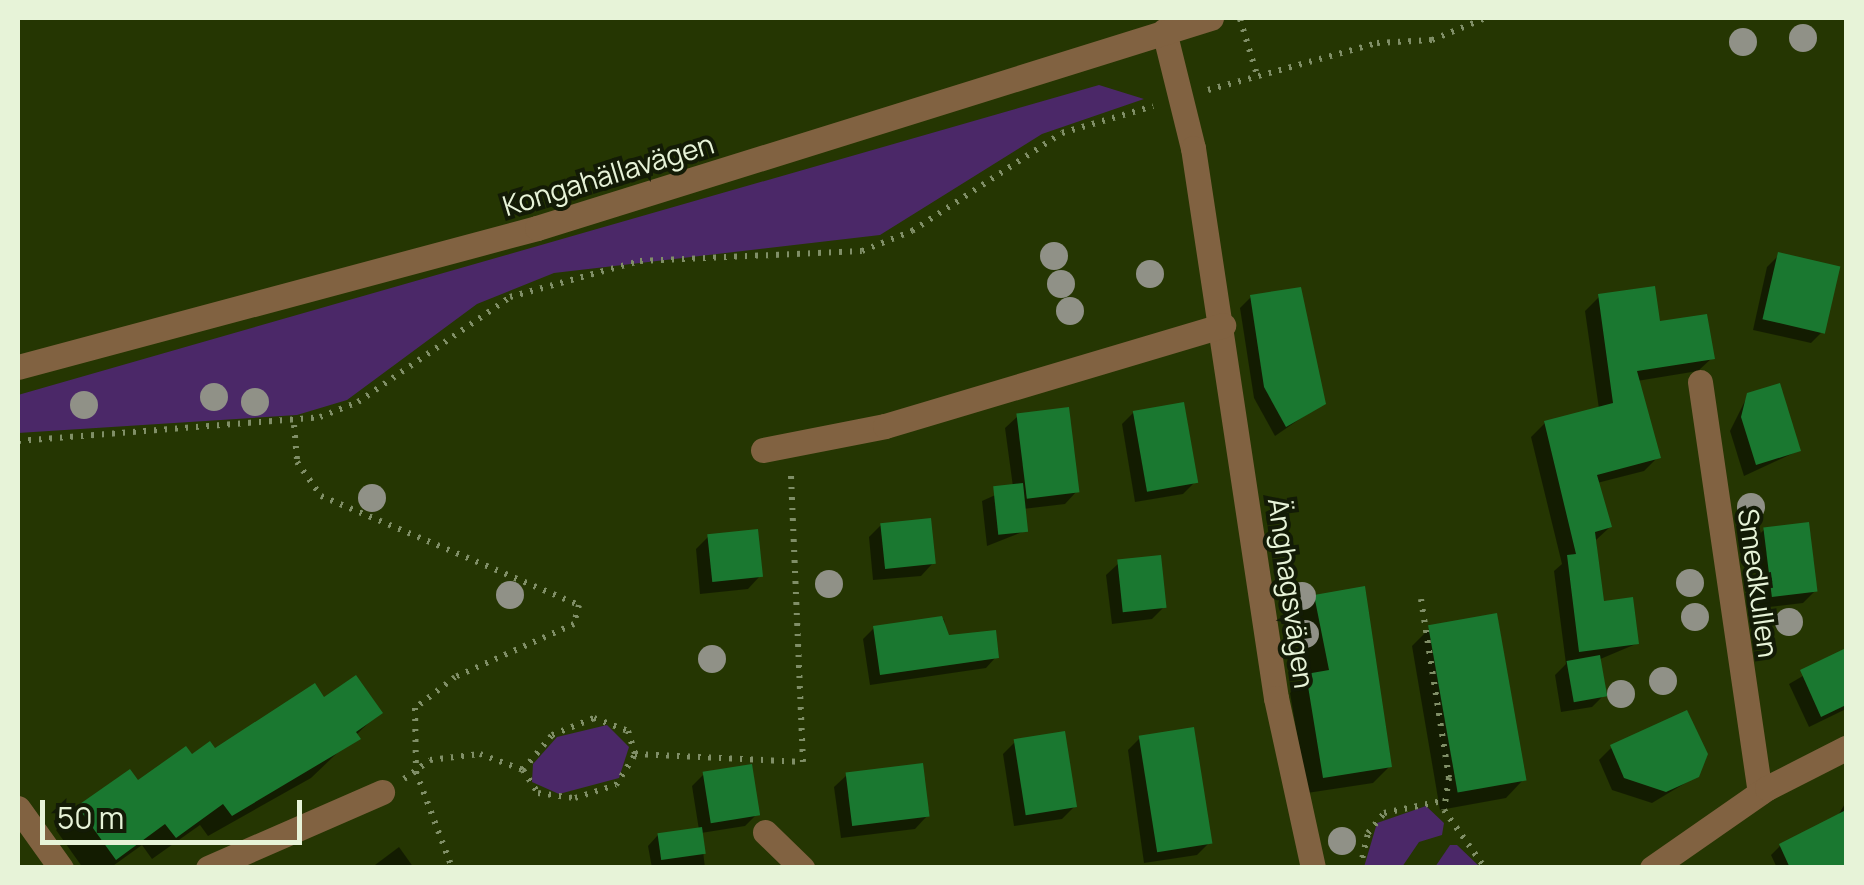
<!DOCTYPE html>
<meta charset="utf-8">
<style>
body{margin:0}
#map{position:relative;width:1864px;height:885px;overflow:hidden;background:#253602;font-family:Manrope,sans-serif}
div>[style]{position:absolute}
.green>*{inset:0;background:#4b2868}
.shadow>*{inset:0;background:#0007}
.building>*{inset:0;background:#1a7830;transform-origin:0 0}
.path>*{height:6px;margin-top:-3px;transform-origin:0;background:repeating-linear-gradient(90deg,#808f67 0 2.5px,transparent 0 10.5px)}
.minor>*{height:25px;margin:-12.5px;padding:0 12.5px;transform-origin:12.5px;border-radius:12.5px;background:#816241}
.trees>*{width:28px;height:28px;margin:-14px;border-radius:50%;background:#909187}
span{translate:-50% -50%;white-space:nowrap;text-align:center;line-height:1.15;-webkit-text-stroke:8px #131b06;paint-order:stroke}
.street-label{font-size:28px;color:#e7f3d8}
.frame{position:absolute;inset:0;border:20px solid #e7f3d8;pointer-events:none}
.scale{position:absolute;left:40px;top:800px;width:262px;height:45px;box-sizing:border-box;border:5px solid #e7f3d8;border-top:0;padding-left:12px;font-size:30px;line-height:35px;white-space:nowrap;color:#e7f3d8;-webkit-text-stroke:8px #131b06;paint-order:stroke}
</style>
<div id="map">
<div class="green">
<i style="clip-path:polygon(1099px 85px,1144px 99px,1042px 134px,880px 235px,554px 273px,477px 304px,347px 400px,297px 415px,18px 433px,18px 395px)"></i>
<i style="clip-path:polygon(607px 725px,629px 747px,619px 778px,559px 794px,532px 782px,533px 764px,557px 737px)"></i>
<i style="clip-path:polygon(1426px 806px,1444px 823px,1442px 835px,1419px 842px,1402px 867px,1364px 867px,1377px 823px)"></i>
<i style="clip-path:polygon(1450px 845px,1457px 845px,1480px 867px,1435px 867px)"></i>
</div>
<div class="shadow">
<i style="clip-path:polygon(1779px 255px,1823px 331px,1811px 343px,1753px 330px,1767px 267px)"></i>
<i style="clip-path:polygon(1251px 297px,1323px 403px,1275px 436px,1254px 398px,1240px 308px)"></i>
<i style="clip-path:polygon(1599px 297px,1712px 358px,1698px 371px,1637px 381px,1658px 457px,1644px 471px,1597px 483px,1610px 527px,1596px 540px,1602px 604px,1636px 644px,1598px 660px,1604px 695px,1592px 707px,1561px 712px,1555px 675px,1566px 664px,1554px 571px,1562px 564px,1531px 437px,1545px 423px,1599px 409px,1585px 311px)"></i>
<i style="clip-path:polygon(1748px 395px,1798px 451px,1744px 476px,1730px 431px)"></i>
<i style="clip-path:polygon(1134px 412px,1195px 482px,1183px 494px,1135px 502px,1122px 424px)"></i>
<i style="clip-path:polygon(1018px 416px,1077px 491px,1065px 504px,1023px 509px,1025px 531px,987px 546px,982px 501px,1013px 487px,1005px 428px)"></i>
<i style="clip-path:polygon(881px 525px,933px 563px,921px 576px,873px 580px,869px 537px)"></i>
<i style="clip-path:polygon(1765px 529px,1815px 591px,1803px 603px,1760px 608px,1752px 541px)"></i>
<i style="clip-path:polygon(708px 537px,760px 576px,748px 589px,700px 594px,696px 549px)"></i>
<i style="clip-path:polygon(1119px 563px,1164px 607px,1152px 619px,1112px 624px,1106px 575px)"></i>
<i style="clip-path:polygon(1315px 598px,1390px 766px,1373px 783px,1307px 793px,1290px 693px,1311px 676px,1299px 614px)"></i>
<i style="clip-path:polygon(944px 619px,947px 638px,996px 657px,986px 668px,870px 685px,863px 639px,874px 628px)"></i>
<i style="clip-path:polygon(1430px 628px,1523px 780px,1506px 798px,1440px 810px,1412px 646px)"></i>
<i style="clip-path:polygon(1846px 651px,1846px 709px,1809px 727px,1789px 684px)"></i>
<i style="clip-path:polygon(324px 701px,380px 712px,311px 778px,208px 836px,200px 825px,152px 859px,142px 845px,110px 868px,83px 868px,56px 830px,79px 807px)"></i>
<i style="clip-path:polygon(1140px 738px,1209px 843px,1197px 855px,1144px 863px,1128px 750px)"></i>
<i style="clip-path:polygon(1015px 742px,1075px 806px,1062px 819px,1014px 826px,1003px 754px)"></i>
<i style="clip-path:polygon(1611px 748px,1697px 776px,1652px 803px,1612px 790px,1599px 760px)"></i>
<i style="clip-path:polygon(704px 774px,757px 814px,745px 826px,701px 833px,705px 868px,652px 868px,648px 846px,658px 835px,699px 830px,692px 786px)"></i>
<i style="clip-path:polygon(847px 775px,927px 816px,915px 829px,841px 838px,834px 787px)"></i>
<i style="clip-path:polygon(1846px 802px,1846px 868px,1777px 868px,1771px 855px,1780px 846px,1837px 817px)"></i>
<i style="clip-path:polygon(399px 847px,414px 868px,371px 868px)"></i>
</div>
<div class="building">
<i style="left:1778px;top:252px;width:64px;height:69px;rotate:13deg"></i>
<i style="clip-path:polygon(1655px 286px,1660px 321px,1707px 314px,1715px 359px,1637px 371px,1661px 458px,1597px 475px,1612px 527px,1595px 532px,1604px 601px,1633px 597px,1639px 644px,1579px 652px,1567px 555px,1576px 554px,1544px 421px,1613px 403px,1598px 294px)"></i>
<i style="clip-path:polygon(1301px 287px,1326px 404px,1286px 427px,1264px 387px,1250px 295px)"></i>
<i style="clip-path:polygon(1780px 383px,1801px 451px,1756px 465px,1741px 417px,1747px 393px)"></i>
<i style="left:1184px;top:402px;width:82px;height:52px;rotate:80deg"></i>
<i style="left:1069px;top:407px;width:86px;height:53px;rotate:83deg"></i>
<i style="left:1023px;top:483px;width:49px;height:30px;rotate:84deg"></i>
<i style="left:931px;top:518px;width:46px;height:51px;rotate:84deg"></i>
<i style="left:1809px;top:522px;width:70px;height:46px;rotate:83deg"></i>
<i style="left:758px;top:529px;width:48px;height:51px;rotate:84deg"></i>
<i style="left:1161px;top:555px;width:53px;height:44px;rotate:84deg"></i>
<i style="clip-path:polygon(1365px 586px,1392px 767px,1323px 778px,1306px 674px,1329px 670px,1314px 595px)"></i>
<i style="left:1497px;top:613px;width:170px;height:70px;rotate:80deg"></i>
<i style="clip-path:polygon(942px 616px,949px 635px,996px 630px,999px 658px,880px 675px,873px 626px)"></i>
<i style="clip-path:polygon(1846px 648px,1846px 705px,1821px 717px,1800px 670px)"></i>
<i style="left:1600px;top:655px;width:42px;height:34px;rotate:80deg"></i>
<i style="clip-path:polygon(356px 675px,383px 713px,356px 732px,361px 739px,232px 816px,223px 804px,176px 838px,165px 824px,116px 860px,77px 806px,130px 769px,138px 780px,186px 746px,192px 754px,210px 741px,215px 748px,315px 683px,324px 697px)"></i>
<i style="clip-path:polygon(1687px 710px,1708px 754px,1699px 777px,1666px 792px,1624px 778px,1610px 745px)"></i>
<i style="left:1194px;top:727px;width:118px;height:56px;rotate:81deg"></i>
<i style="left:1065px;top:731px;width:77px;height:52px;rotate:81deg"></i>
<i style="left:923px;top:763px;width:54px;height:78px;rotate:83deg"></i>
<i style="left:752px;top:764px;width:52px;height:50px;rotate:81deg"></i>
<i style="clip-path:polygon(1846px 810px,1846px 868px,1790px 868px,1779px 844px)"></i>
<i style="left:702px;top:827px;width:27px;height:45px;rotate:82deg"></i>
</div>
<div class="path">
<i style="left:1240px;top:19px;width:59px;rotate:73.1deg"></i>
<i style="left:1208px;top:90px;width:175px;rotate:-15.5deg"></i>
<i style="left:1377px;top:43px;width:55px;rotate:-3.1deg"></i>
<i style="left:1432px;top:40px;width:58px;rotate:-22.2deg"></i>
<i style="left:294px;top:425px;width:37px;rotate:85deg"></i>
<i style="left:297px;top:462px;width:42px;rotate:54.8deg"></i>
<i style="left:321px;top:496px;width:280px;rotate:22.9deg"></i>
<i style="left:579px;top:605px;width:20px;rotate:105deg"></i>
<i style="left:574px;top:624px;width:130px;rotate:156deg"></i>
<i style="left:455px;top:677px;width:51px;rotate:142.2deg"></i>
<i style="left:415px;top:708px;width:64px;rotate:89.1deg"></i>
<i style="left:416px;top:772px;width:103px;rotate:69.4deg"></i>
<i style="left:18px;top:441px;width:303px;rotate:-4.5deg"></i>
<i style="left:320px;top:417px;width:41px;rotate:-21.5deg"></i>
<i style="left:358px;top:402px;width:185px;rotate:-34.6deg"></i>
<i style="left:510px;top:297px;width:135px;rotate:-15.5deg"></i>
<i style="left:640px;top:261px;width:222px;rotate:-2.6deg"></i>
<i style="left:862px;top:251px;width:54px;rotate:-21.8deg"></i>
<i style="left:912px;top:231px;width:179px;rotate:-33.2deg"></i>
<i style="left:1062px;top:133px;width:95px;rotate:-16.5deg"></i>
<i style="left:1421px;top:599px;width:181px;rotate:81.1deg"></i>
<i style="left:1449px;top:778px;width:32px;rotate:99deg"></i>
<i style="left:1444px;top:810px;width:71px;rotate:54.7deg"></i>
<i style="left:523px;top:770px;width:45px;rotate:-50.4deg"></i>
<i style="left:552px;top:735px;width:45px;rotate:-22deg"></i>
<i style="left:594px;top:718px;width:36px;rotate:21deg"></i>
<i style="left:628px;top:731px;width:24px;rotate:73deg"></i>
<i style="left:404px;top:779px;width:32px;rotate:-36deg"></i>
<i style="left:430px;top:760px;width:50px;rotate:-6.8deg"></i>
<i style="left:480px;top:754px;width:46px;rotate:20.4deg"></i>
<i style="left:523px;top:770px;width:27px;rotate:57deg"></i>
<i style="left:538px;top:793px;width:37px;rotate:8deg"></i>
<i style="left:575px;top:798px;width:43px;rotate:-17.6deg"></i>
<i style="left:616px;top:785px;width:36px;rotate:-58deg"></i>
<i style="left:635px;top:754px;width:168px;rotate:2.7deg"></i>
<i style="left:803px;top:762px;width:287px;rotate:-92.4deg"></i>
<i style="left:1360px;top:868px;width:36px;rotate:-77deg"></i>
<i style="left:1368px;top:833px;width:26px;rotate:-51deg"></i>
<i style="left:1384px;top:813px;width:59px;rotate:-11.7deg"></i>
</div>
<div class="minor">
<i style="left:1164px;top:31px;width:121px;rotate:76.1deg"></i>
<i style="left:1193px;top:148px;width:556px;rotate:81.42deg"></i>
<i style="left:1276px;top:698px;width:174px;rotate:77.7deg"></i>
<i style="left:18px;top:367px;width:537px;rotate:-14.99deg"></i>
<i style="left:537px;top:228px;width:706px;rotate:-17.31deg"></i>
<i style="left:1700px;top:382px;width:415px;rotate:81.7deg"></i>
<i style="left:763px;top:450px;width:124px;rotate:-11.1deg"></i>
<i style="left:885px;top:426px;width:353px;rotate:-16.6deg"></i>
<i style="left:18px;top:808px;width:74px;rotate:54.4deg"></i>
<i style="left:765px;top:832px;width:52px;rotate:44.2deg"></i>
<i style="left:208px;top:868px;width:190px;rotate:-23.6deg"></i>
<i style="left:1652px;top:868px;width:140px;rotate:-34.8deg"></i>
<i style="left:1767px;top:788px;width:89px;rotate:-26.9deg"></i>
</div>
<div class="trees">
<i style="left:1803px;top:38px"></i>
<i style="left:1743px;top:42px"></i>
<i style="left:1054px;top:256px"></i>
<i style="left:1150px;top:274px"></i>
<i style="left:1061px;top:284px"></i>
<i style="left:1070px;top:311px"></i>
<i style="left:214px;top:397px"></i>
<i style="left:255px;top:402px"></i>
<i style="left:84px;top:405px"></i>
<i style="left:372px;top:498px"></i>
<i style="left:1751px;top:507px"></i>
<i style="left:1690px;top:583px"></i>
<i style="left:829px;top:584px"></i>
<i style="left:510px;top:595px"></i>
<i style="left:1302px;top:596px"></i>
<i style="left:1695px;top:617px"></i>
<i style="left:1789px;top:622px"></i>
<i style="left:1305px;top:634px"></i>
<i style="left:712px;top:659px"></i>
<i style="left:1663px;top:681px"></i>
<i style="left:1621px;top:694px"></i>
<i style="left:1342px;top:841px"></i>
</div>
<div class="street-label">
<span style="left:608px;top:174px;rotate:-17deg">Kongahällavägen</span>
<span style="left:1759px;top:583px;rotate:82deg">Smedkullen</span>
<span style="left:1292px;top:593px;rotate:82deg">Änghagsvägen</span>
</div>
<div class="frame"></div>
<div class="scale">50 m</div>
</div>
